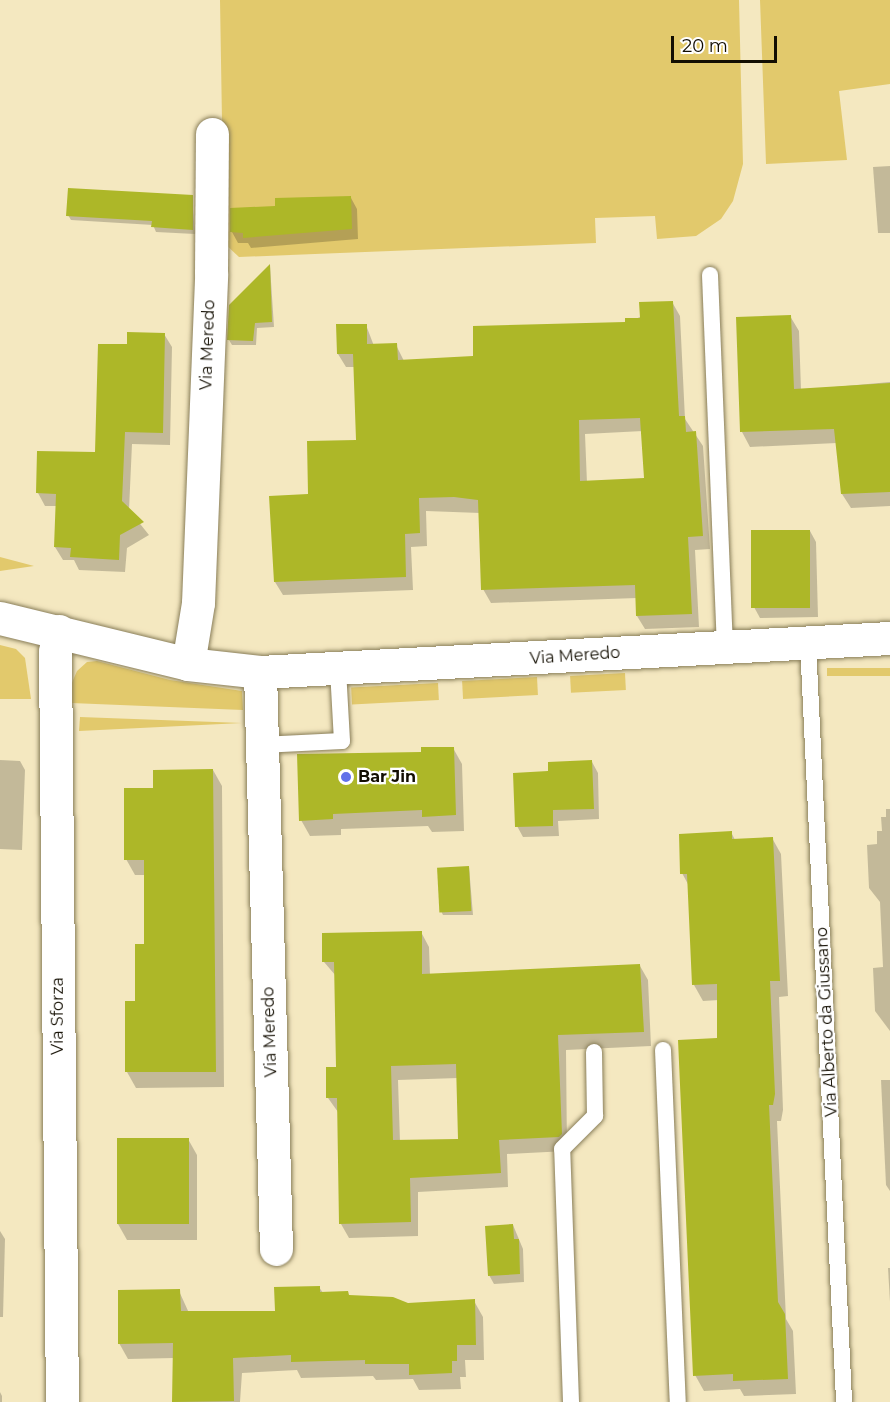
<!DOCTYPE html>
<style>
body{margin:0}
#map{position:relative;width:890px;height:1402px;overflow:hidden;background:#f4e8c0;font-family:Montserrat,sans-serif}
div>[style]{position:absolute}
.green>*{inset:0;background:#e2c96c;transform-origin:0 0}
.shadow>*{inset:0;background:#0003}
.building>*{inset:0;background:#adb728;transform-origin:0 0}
.roads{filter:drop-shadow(0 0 2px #897e59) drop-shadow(0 0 2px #897e59)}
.service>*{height:16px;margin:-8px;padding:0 8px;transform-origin:8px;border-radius:8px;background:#fff}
.minor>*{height:33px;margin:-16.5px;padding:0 16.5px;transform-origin:16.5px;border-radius:16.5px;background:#fff}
.dots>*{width:16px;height:16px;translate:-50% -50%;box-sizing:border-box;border:3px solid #fff;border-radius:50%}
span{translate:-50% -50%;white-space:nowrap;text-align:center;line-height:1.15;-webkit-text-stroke:4.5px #fff;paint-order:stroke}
.street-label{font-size:16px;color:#130e02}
.poi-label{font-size:16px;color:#130e02;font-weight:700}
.left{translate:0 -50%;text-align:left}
.scale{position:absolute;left:671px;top:36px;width:106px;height:27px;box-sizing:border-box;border:3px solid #130e02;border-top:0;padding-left:8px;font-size:18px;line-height:21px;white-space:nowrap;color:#130e02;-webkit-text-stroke:4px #fff;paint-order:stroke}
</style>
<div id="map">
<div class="green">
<i style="clip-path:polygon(220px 0,739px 0,743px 164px,733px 201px,721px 219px,696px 236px,657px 239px,655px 216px,595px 218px,596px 243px,239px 257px,224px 243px)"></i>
<i style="clip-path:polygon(760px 0,890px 0,890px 84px,839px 91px,847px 160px,766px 164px)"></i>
<i style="clip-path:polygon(0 557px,34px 566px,0 571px)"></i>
<i style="clip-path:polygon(0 645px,16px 649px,25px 658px,31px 699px,0 699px)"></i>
<i style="clip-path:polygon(97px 661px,170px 680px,242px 691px,243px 710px,71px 703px,71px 685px,77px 671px,87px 662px)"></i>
<i style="left:890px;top:668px;width:8px;height:63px;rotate:90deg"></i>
<i style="left:625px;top:673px;width:17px;height:55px;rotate:87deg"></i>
<i style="left:537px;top:677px;width:18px;height:75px;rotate:87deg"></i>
<i style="left:438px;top:683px;width:17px;height:87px;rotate:87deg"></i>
<i style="clip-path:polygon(80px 717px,242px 723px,79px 731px)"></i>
</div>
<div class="shadow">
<i style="clip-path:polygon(890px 166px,890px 233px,878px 233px,873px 167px)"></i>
<i style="clip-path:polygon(192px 197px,195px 234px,156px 232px,153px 225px,71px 220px,68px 215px)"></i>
<i style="clip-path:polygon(351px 198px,357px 209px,358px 239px,251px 248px,248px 243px,238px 243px,232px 232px,277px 207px)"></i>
<i style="clip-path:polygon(270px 266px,274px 327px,257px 328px,256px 345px,232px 345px,229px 340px)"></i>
<i style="clip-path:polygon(evenodd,672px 302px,680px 316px,685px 419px,703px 446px,710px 549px,695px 550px,699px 627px,645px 629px,637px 616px,637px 598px,491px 603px,483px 589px,480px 513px,426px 511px,427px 546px,411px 547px,413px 590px,283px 595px,275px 582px,310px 496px,358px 441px,355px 367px,346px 367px,338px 354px,366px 325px,374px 346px,396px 345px,404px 361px,475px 358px,627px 323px,672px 302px,643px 431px,645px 479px,587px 483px,585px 434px,643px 431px)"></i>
<i style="clip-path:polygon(790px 316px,799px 331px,801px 390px,890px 382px,890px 506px,851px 508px,842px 494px,837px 443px,750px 447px,742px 432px)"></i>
<i style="clip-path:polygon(164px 334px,172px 347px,170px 445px,132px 444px,129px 510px,149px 535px,127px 548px,125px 572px,79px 570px,74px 560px,63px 560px,55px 547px,57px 506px,45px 506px,38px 493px,97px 454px,128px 346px)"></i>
<i style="clip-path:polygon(810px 531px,816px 542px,818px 617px,760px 618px,754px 607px)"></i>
<i style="clip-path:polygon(453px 748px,462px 764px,464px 831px,432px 832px,428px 826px,341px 829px,341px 835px,310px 836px,301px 820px,422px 754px)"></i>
<i style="clip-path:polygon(0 760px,20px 761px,25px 770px,22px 850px,0 849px)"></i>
<i style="clip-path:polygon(592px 762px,598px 773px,599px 819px,558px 821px,559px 836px,523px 837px,517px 826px,550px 773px)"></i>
<i style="clip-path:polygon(213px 770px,222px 786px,224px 1087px,136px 1088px,127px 1072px,146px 945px,145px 875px,135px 875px,126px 859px,154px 789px)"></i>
<i style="clip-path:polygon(886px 809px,890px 809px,890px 1031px,875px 1011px,873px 968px,883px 967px,880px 902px,869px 888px,867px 845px,877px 844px,877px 831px,882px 831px,881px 817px,886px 817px)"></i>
<i style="clip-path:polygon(731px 832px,735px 840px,772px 838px,781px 854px,788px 996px,779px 997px,783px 1110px,781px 1121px,777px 1121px,786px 1319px,793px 1331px,796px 1394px,744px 1396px,740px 1389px,704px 1391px,695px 1375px,719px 1040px,719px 1000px,703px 1001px,694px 985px,689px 886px,682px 873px)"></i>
<i style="clip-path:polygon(469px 867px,473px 915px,443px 915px,440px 909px)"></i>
<i style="clip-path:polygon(evenodd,421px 932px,429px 947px,430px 975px,640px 966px,648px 980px,651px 1046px,566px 1050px,567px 1151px,507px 1154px,508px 1187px,418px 1192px,418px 1236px,349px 1238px,341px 1224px,338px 1112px,328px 1098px,337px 1068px,336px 976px,324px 962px,421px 932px,458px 1078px,460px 1141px,400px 1142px,398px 1080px,458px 1078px)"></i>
<i style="clip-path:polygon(881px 1080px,890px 1080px,890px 1191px,886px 1185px)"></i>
<i style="clip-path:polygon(188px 1139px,197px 1155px,197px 1240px,127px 1240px,118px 1224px)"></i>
<i style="clip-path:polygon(513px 1225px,523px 1249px,524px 1282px,494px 1284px,489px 1275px)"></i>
<i style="clip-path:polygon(0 1231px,5px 1239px,3px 1317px,0 1317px)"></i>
<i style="clip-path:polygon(888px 1268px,890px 1268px,890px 1302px)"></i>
<i style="clip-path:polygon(319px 1287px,323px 1293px,408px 1304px,474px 1301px,483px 1317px,484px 1360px,465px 1360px,466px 1377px,460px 1377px,461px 1389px,419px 1390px,413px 1379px,376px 1380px,373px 1376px,301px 1378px,297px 1370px,242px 1373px,240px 1402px,174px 1402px,174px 1358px,128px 1359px,119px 1343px,179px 1291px,189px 1313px,276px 1312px)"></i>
<i style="clip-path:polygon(0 1392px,2px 1396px,2px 1402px,0 1402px)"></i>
</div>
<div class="building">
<i style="clip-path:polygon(68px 188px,193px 195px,193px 230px,151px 227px,152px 221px,66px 216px)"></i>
<i style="clip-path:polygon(351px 196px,352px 229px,243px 238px,243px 233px,230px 232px,230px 208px,275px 206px,275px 198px)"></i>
<i style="clip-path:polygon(270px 264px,272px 322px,255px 323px,253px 341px,227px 340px,229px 305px)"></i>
<i style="clip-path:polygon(evenodd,673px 301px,679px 416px,685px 416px,686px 432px,696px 431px,703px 536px,688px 537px,692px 614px,636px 616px,635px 585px,481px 590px,478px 500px,454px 497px,419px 498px,420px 533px,405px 534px,406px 577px,274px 582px,269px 496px,308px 494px,307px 441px,356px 440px,353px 354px,337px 354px,336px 324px,367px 324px,367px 344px,397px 343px,398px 360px,473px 356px,473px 326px,625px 322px,625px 318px,640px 318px,639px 302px,673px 301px,640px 418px,644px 478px,580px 481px,579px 420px,640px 418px)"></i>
<i style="clip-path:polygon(791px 315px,794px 389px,890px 383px,890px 492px,841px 494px,834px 429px,740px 432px,736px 317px)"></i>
<i style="clip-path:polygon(127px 332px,165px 333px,163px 433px,125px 432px,122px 501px,144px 522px,120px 535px,119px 560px,70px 557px,71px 548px,54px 547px,56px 494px,36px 493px,37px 451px,95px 452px,98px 344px,127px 344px)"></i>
<i style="left:751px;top:530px;width:59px;height:78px"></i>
<i style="clip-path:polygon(421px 747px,454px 747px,456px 815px,422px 817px,422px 810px,333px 814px,333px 819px,299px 821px,297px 754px,421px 752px)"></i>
<i style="clip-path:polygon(592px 760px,594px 809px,553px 810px,553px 826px,515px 827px,513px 773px,548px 771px,548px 762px)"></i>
<i style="clip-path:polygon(213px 769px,216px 1072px,125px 1072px,125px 1001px,135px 1001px,135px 944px,144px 944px,144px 860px,124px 860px,124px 788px,153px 788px,153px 770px)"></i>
<i style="clip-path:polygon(732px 831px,732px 839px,773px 837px,780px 981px,770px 981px,775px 1094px,773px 1105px,769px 1105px,778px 1302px,785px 1314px,788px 1379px,733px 1381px,733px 1374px,693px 1376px,678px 1040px,717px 1038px,717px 984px,692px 985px,687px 874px,680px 874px,679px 834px)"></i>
<i style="left:469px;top:866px;width:45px;height:32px;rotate:87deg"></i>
<i style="clip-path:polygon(evenodd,422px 931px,422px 974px,640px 964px,644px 1032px,558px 1035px,562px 1134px,559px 1137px,499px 1140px,501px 1173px,410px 1178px,411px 1222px,339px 1224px,337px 1098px,326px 1098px,326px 1067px,336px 1067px,334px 962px,322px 962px,322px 933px,422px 931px,456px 1064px,458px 1139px,393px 1140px,391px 1066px,456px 1064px)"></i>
<i style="left:189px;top:1138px;width:86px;height:72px;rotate:90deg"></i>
<i style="clip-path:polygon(513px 1224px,514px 1239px,519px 1239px,520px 1274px,488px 1276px,485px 1226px)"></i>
<i style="clip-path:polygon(320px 1286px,320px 1292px,348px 1291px,349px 1295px,393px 1297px,408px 1303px,475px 1299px,476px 1345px,457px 1345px,457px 1361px,452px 1361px,452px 1373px,409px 1375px,409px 1364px,365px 1364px,365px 1360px,291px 1362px,291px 1355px,233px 1358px,234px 1401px,172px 1402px,173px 1343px,118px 1344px,118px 1290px,180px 1289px,181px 1311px,275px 1311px,274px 1287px)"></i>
</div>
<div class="roads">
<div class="service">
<i style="left:710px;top:275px;width:372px;rotate:87.7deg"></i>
<i style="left:808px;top:643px;width:760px;rotate:87.28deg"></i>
<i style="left:261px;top:745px;width:81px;rotate:-2.8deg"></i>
<i style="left:342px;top:741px;width:71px;rotate:-93.2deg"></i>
<i style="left:663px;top:1050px;width:352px;rotate:87.6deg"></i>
<i style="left:571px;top:1402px;width:253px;rotate:-92deg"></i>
<i style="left:562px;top:1149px;width:47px;rotate:-45deg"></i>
<i style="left:595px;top:1116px;width:64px;rotate:-90.9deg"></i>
</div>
<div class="minor">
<i style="left:0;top:618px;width:194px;rotate:13.7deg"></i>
<i style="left:188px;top:664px;width:72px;rotate:6.3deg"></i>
<i style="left:260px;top:672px;width:631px;rotate:-3.09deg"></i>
<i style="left:59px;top:631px;width:21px;rotate:101deg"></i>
<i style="left:55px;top:652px;width:750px;rotate:89.47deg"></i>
<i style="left:188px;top:664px;width:62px;rotate:-80.7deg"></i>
<i style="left:198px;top:603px;width:330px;rotate:-87.7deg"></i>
<i style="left:211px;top:273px;width:139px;rotate:-89.6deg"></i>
<i style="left:260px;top:672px;width:577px;rotate:88.41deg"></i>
</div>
</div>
<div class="dots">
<i style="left:346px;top:777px;background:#6171e9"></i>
</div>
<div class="street-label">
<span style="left:208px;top:345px;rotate:-88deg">Via Meredo</span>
<span style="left:575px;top:656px;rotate:-4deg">Via Meredo</span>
<span style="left:58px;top:1016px;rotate:-90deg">Via Sforza</span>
<span style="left:827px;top:1022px;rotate:-93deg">Via Alberto da Giussano</span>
<span style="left:270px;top:1032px;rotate:-92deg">Via Meredo</span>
</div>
<div class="poi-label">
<span class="left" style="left:358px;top:777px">Bar Jin</span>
</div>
<div class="scale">20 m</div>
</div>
